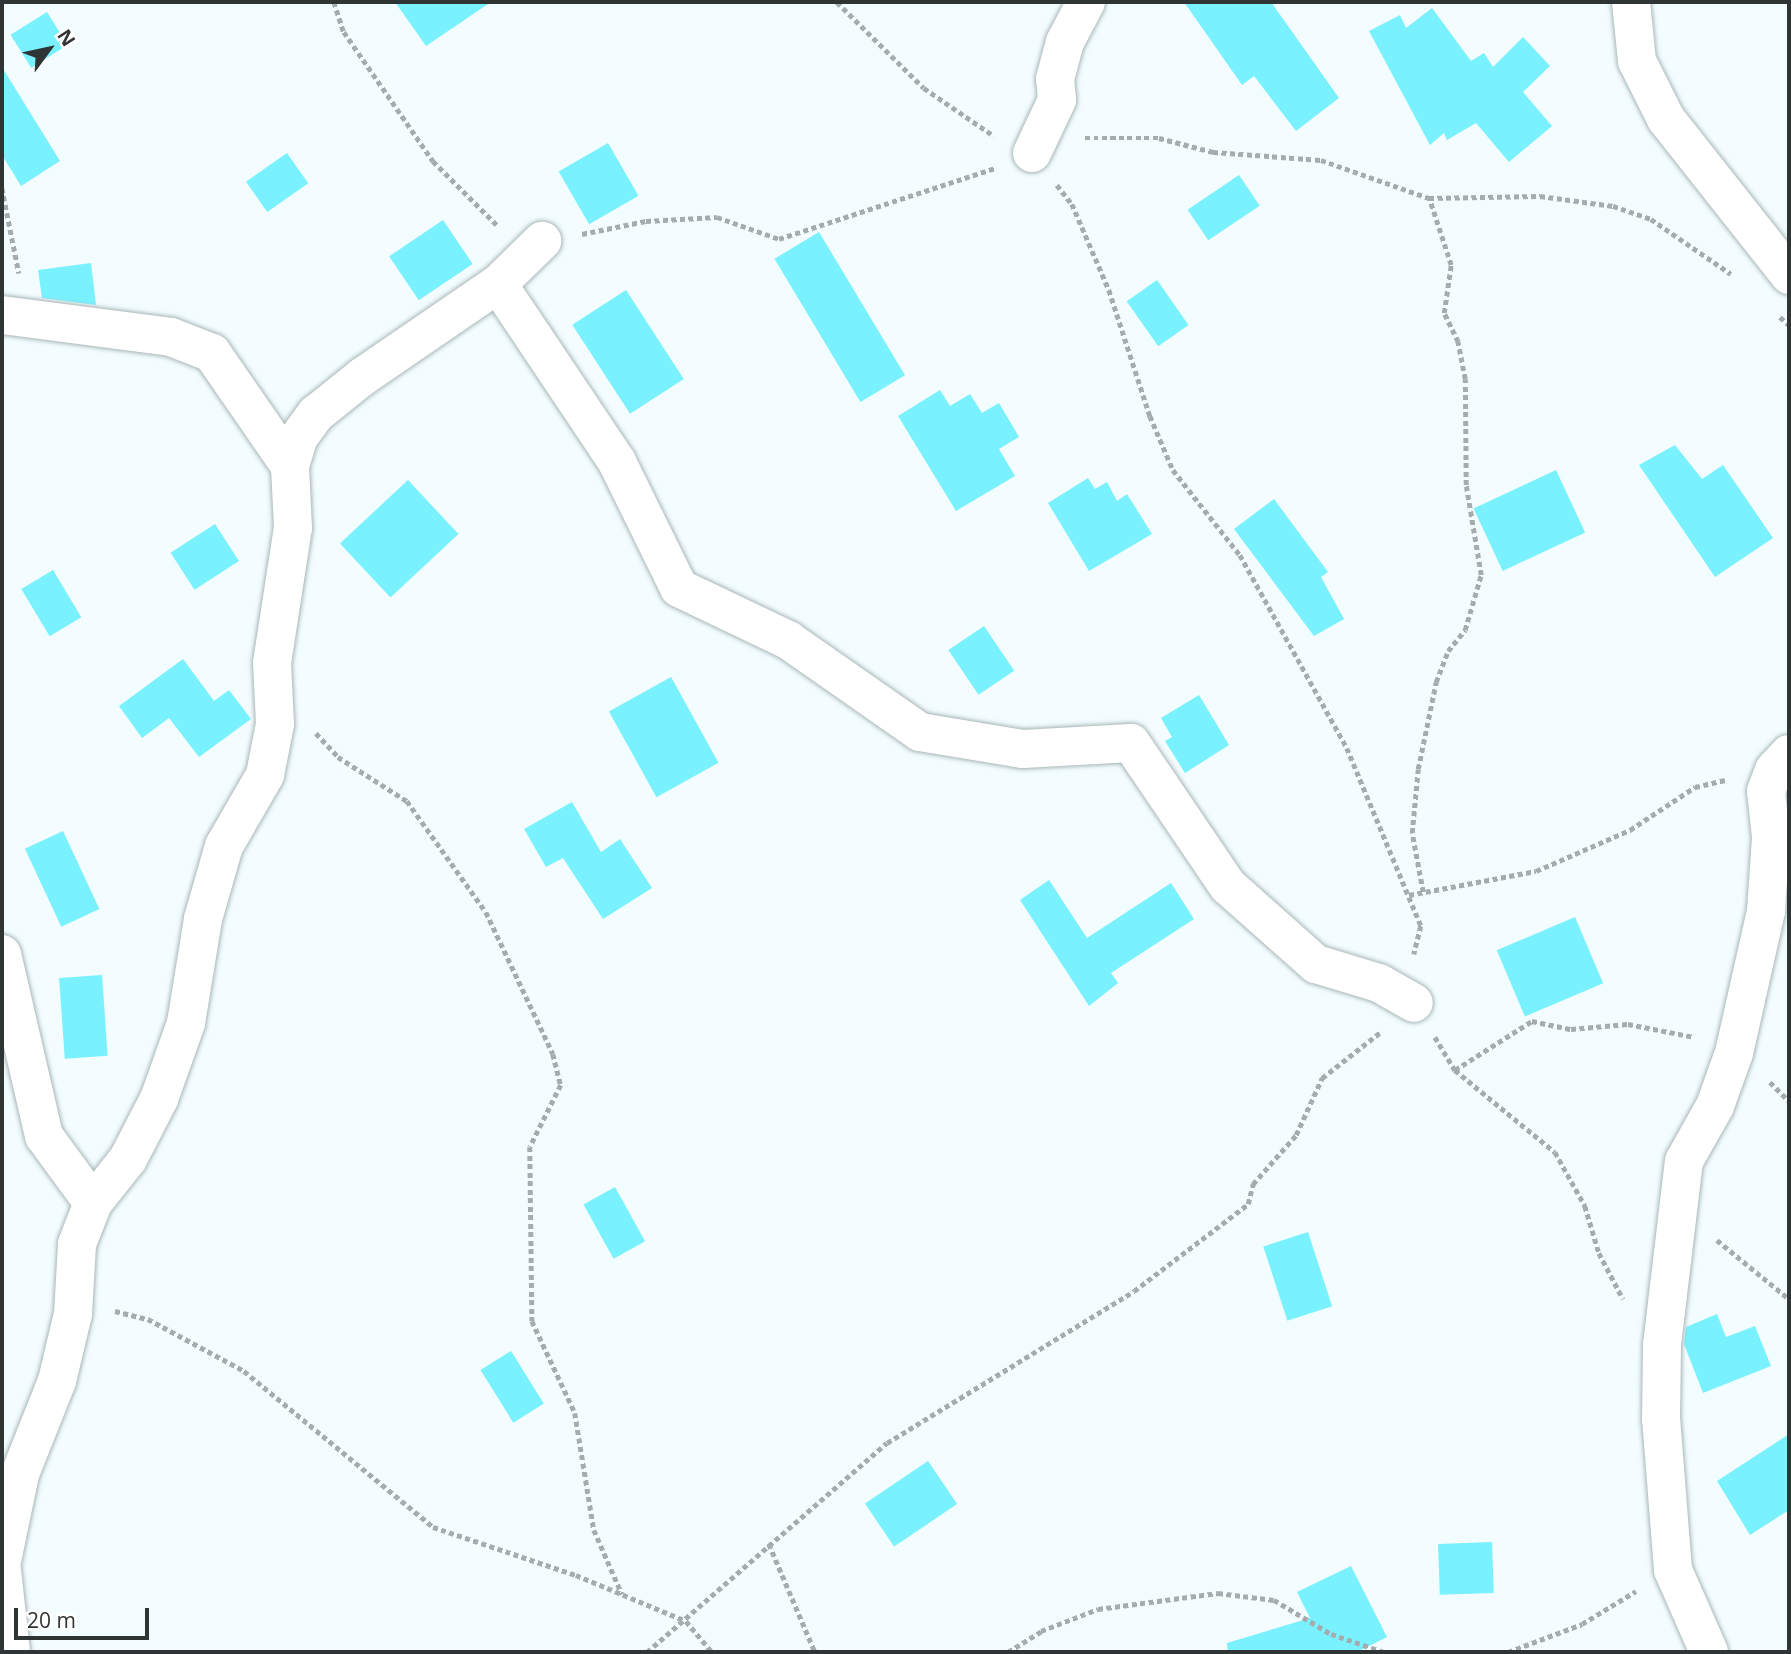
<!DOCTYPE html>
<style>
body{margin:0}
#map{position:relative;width:1791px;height:1654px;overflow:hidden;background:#f3fdff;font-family:"Open Sans",sans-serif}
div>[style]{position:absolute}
.building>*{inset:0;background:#79f1ff;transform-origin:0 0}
.path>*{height:4.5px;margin-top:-2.25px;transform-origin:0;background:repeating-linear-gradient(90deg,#a4acae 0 5px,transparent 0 8.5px)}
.roads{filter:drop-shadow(0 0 2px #a9b6b7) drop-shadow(0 0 2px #a9b6b7)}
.minor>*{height:38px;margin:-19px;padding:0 19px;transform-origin:19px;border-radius:19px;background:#fff}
span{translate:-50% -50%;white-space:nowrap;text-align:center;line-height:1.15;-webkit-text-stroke:6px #fff;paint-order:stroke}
.frame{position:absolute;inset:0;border:4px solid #2f3434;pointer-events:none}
.north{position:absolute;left:14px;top:14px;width:70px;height:70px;-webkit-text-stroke:5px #fff;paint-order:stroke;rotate:57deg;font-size:19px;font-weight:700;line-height:28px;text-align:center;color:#2f3434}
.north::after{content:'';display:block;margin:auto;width:24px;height:32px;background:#2f3434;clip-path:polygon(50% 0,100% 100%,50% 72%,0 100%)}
.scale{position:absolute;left:14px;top:1608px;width:135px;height:32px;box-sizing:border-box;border:4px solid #2f3434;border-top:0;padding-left:9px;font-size:21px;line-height:24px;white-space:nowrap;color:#2f3434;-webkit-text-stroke:5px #fff;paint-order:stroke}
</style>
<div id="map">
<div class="building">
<i style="clip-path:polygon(395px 2px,491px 2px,426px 46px)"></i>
<i style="clip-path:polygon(1184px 2px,1271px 2px,1339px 98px,1296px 131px,1254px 76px,1242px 85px)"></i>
<i style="clip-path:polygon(1432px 8px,1471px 61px,1484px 53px,1493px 67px,1523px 37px,1550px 66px,1523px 92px,1552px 126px,1509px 162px,1476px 123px,1447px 140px,1444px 133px,1430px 145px,1369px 31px,1400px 15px,1406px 28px)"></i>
<i style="left:47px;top:12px;width:39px;height:43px;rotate:58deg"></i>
<i style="clip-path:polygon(2px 67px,60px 161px,21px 186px,2px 155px)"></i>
<i style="left:608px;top:143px;width:61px;height:57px;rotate:60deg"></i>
<i style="left:287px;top:153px;width:37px;height:50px;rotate:55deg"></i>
<i style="left:1239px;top:175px;width:37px;height:62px;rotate:56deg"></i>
<i style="left:443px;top:220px;width:53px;height:65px;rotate:56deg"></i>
<i style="left:819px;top:232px;width:167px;height:52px;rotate:59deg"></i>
<i style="clip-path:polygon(91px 263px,96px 305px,42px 298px,38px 270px)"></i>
<i style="left:1157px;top:280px;width:55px;height:37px;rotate:55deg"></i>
<i style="left:626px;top:290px;width:106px;height:64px;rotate:57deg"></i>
<i style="clip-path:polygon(940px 390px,950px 406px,970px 394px,982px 413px,999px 403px,1019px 437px,999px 449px,1015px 476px,956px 511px,898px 416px)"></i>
<i style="clip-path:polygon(1675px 445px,1702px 479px,1723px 465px,1773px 538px,1715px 577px,1639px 465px)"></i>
<i style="left:1556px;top:470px;width:69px;height:91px;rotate:65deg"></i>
<i style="clip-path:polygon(1088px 478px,1095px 489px,1107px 482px,1117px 501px,1127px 494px,1152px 534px,1089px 571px,1048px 503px)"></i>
<i style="left:408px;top:480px;width:74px;height:93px;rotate:47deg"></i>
<i style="clip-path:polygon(1274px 499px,1328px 572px,1321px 577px,1344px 619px,1314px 636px,1234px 529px)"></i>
<i style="left:215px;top:524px;width:44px;height:53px;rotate:57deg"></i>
<i style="left:53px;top:570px;width:55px;height:37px;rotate:59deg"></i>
<i style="left:984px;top:626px;width:54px;height:43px;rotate:56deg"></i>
<i style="clip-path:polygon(183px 659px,214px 701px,229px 690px,251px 719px,199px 757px,169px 718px,142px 738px,119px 706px)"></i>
<i style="left:671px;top:677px;width:98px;height:71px;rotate:61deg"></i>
<i style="clip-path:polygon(1199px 695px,1229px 745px,1185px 773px,1165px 741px,1172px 737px,1161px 718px)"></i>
<i style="clip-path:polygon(572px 802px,601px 852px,620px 839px,652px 888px,603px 919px,563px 858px,546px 867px,524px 829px)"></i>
<i style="left:63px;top:831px;width:86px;height:42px;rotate:65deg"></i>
<i style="clip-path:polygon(1049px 880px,1087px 938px,1171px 883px,1194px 919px,1111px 973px,1118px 983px,1089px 1006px,1020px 900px)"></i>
<i style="left:1575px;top:917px;width:72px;height:85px;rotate:67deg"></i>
<i style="left:102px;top:975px;width:81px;height:43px;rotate:86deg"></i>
<i style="left:615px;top:1187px;width:62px;height:36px;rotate:61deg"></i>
<i style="left:1308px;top:1232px;width:78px;height:47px;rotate:72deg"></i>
<i style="clip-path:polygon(1717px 1314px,1726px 1337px,1755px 1326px,1771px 1366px,1703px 1393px,1684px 1344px,1686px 1327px)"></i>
<i style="left:511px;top:1351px;width:62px;height:36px;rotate:58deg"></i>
<i style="clip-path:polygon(1789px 1434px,1789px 1510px,1750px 1535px,1717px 1481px)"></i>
<i style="left:928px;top:1461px;width:52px;height:76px;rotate:56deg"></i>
<i style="left:1492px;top:1542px;width:51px;height:54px;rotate:88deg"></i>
<i style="clip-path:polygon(1351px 1566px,1387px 1637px,1357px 1652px,1228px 1652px,1227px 1643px,1310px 1618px,1297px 1592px)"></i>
</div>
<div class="path">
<i style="left:334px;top:2px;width:32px;rotate:72deg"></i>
<i style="left:344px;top:32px;width:157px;rotate:55.4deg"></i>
<i style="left:433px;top:161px;width:92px;rotate:45deg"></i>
<i style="left:837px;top:2px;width:122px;rotate:44.7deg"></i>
<i style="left:924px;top:88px;width:85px;rotate:34.4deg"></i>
<i style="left:1085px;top:138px;width:74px"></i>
<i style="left:1159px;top:138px;width:56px;rotate:14.5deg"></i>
<i style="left:1213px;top:152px;width:108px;rotate:4.2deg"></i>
<i style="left:1321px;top:160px;width:114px;rotate:19.4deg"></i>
<i style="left:1429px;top:198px;width:111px;rotate:-1deg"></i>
<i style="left:1540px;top:196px;width:74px;rotate:7.8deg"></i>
<i style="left:1613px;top:206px;width:40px;rotate:18.9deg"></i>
<i style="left:1651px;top:219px;width:97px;rotate:34.5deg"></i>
<i style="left:1057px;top:185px;width:24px;rotate:52deg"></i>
<i style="left:1072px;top:204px;width:94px;rotate:66.7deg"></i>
<i style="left:1109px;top:290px;width:133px;rotate:72deg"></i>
<i style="left:1150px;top:416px;width:59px;rotate:66.9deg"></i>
<i style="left:1173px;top:470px;width:108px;rotate:51.8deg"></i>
<i style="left:1240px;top:555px;width:221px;rotate:61deg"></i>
<i style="left:1347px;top:748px;width:193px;rotate:67.4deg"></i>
<i style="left:1421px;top:926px;width:29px;rotate:104deg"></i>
<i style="left:2px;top:188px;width:87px;rotate:78.7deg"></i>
<i style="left:582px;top:234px;width:65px;rotate:-11.5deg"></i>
<i style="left:646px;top:221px;width:71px;rotate:-3.2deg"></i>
<i style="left:717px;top:217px;width:66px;rotate:19.5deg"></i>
<i style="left:779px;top:239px;width:227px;rotate:-18.2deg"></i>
<i style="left:1780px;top:317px;width:12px;rotate:42deg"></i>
<i style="left:316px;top:733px;width:33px;rotate:47deg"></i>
<i style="left:338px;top:757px;width:82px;rotate:32.5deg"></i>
<i style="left:407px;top:801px;width:136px;rotate:54.6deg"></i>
<i style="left:486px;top:912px;width:157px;rotate:64.7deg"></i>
<i style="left:553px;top:1054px;width:32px;rotate:76deg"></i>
<i style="left:561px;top:1085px;width:69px;rotate:116.6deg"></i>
<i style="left:530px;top:1147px;width:174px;rotate:89.3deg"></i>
<i style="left:532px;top:1321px;width:102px;rotate:64.9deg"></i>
<i style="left:575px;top:1413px;width:119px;rotate:80.8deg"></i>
<i style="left:594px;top:1530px;width:70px;rotate:66.4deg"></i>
<i style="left:1423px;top:892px;width:60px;rotate:-100.6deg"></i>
<i style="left:1412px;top:833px;width:64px;rotate:-84.6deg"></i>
<i style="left:1418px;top:769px;width:89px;rotate:-78.3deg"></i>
<i style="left:1436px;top:682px;width:33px;rotate:-69deg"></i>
<i style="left:1448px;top:651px;width:27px;rotate:-51deg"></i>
<i style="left:1465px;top:630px;width:57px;rotate:-73.8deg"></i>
<i style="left:1481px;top:575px;width:91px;rotate:-99.5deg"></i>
<i style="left:1466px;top:485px;width:106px;rotate:-90.5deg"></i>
<i style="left:1465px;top:379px;width:38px;rotate:-101deg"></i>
<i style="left:1458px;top:342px;width:32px;rotate:-116deg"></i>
<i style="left:1444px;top:313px;width:49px;rotate:-81.7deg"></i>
<i style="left:1451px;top:265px;width:71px;rotate:-108.2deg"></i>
<i style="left:1409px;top:895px;width:129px;rotate:-10.7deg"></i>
<i style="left:1536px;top:871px;width:103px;rotate:-23.6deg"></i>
<i style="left:1630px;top:830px;width:78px;rotate:-33.5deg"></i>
<i style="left:1695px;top:787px;width:32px;rotate:-13deg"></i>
<i style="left:1435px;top:1037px;width:39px;rotate:59deg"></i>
<i style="left:1455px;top:1070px;width:129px;rotate:39.4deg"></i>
<i style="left:1555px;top:1152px;width:62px;rotate:60.9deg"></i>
<i style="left:1585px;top:1206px;width:49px;rotate:73.4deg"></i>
<i style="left:1599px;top:1253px;width:52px;rotate:62.4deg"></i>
<i style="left:1455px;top:1070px;width:91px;rotate:-32.5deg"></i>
<i style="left:1532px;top:1021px;width:40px;rotate:12deg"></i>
<i style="left:1571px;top:1029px;width:57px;rotate:-5deg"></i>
<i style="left:1628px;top:1024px;width:67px;rotate:11.1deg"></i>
<i style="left:1770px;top:1082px;width:27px;rotate:45deg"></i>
<i style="left:1717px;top:1240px;width:93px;rotate:39.3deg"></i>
<i style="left:115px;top:1311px;width:34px;rotate:14deg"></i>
<i style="left:148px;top:1319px;width:109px;rotate:28.4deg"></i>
<i style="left:244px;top:1371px;width:245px;rotate:39.5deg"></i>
<i style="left:433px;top:1527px;width:151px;rotate:18.6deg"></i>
<i style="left:576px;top:1575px;width:119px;rotate:22.7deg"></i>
<i style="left:686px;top:1621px;width:40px;rotate:50deg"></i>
<i style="left:769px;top:1544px;width:117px;rotate:66.9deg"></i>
<i style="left:647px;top:1652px;width:318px;rotate:-41.1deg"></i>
<i style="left:887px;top:1443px;width:290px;rotate:-31.6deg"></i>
<i style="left:1134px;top:1291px;width:143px;rotate:-37.3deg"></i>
<i style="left:1248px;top:1204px;width:21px;rotate:-76deg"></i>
<i style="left:1253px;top:1184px;width:65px;rotate:-48.7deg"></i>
<i style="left:1296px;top:1135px;width:63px;rotate:-65.5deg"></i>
<i style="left:1322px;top:1078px;width:76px;rotate:-38.1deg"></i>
<i style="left:1008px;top:1652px;width:39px;rotate:-32deg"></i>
<i style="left:1041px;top:1631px;width:61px;rotate:-21.1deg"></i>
<i style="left:1098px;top:1609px;width:121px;rotate:-7.6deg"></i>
<i style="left:1218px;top:1593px;width:56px;rotate:7.1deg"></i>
<i style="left:1274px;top:1600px;width:66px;rotate:30.8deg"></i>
<i style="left:1331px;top:1634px;width:56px;rotate:18.8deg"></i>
<i style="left:1508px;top:1652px;width:79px;rotate:-20.7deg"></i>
<i style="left:1582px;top:1624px;width:63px;rotate:-31.4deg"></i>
</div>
<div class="roads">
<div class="minor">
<i style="left:1631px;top:2px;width:59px;rotate:84.2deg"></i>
<i style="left:1637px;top:61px;width:65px;rotate:63.4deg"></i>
<i style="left:1666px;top:119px;width:199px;rotate:51.7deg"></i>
<i style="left:1032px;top:153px;width:59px;rotate:-64.7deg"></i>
<i style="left:1057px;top:100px;width:21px;rotate:-95deg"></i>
<i style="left:1055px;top:79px;width:38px;rotate:-75deg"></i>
<i style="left:1065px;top:42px;width:45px;rotate:-62.3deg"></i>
<i style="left:498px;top:284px;width:214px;rotate:56.2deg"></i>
<i style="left:617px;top:462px;width:140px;rotate:63.8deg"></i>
<i style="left:679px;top:588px;width:121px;rotate:25.5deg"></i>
<i style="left:788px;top:640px;width:161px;rotate:34.9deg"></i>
<i style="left:920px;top:732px;width:104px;rotate:9.4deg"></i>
<i style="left:1023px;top:749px;width:108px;rotate:-3.2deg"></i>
<i style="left:1131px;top:743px;width:173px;rotate:55.9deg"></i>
<i style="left:1228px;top:886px;width:118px;rotate:41.6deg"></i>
<i style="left:1316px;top:964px;width:66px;rotate:16.8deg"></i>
<i style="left:1379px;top:983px;width:40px;rotate:29.7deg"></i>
<i style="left:2px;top:315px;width:170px;rotate:7.4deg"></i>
<i style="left:171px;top:337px;width:44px;rotate:21.3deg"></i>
<i style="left:212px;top:353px;width:137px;rotate:55.4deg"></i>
<i style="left:2px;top:954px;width:187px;rotate:77deg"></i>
<i style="left:44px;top:1136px;width:83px;rotate:53.8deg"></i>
<i style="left:2px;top:1561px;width:89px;rotate:-78.3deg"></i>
<i style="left:20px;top:1474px;width:100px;rotate:-68.3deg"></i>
<i style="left:57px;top:1381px;width:69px;rotate:-76.6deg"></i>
<i style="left:73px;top:1314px;width:70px;rotate:-86.7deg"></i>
<i style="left:77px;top:1244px;width:44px;rotate:-68.7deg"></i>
<i style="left:93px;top:1203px;width:56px;rotate:-51.5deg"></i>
<i style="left:128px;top:1159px;width:68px;rotate:-62.7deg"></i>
<i style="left:159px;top:1099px;width:81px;rotate:-70.4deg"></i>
<i style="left:186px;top:1023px;width:105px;rotate:-80.7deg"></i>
<i style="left:203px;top:919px;width:76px;rotate:-74deg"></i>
<i style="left:224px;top:846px;width:82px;rotate:-60deg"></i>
<i style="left:265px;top:775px;width:52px;rotate:-78.9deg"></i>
<i style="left:275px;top:724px;width:61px;rotate:-92.8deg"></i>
<i style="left:272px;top:663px;width:137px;rotate:-81.2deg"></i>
<i style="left:293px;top:528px;width:62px;rotate:-92.8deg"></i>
<i style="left:290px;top:466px;width:30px;rotate:-73deg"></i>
<i style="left:299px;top:437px;width:29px;rotate:-54deg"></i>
<i style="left:316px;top:414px;width:59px;rotate:-38.8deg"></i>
<i style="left:362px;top:377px;width:165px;rotate:-34.4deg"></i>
<i style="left:498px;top:284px;width:62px;rotate:-44.3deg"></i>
<i style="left:2px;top:1570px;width:82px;rotate:83.7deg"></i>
<i style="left:1709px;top:1652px;width:90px;rotate:-113.7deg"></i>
<i style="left:1673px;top:1570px;width:151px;rotate:-94.5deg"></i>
<i style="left:1661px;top:1419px;width:74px;rotate:-89.2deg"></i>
<i style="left:1662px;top:1345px;width:185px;rotate:-83.2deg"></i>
<i style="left:1684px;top:1161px;width:63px;rotate:-60.6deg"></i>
<i style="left:1715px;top:1106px;width:56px;rotate:-70.3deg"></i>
<i style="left:1734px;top:1053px;width:146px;rotate:-77.3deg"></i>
<i style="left:1766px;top:911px;width:74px;rotate:-86.1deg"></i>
<i style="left:1771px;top:837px;width:46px;rotate:-96.2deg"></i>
<i style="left:1766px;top:791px;width:22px;rotate:-69deg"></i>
<i style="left:1774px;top:770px;width:22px;rotate:-47deg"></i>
</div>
</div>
<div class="frame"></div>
<div class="north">N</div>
<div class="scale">20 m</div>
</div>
